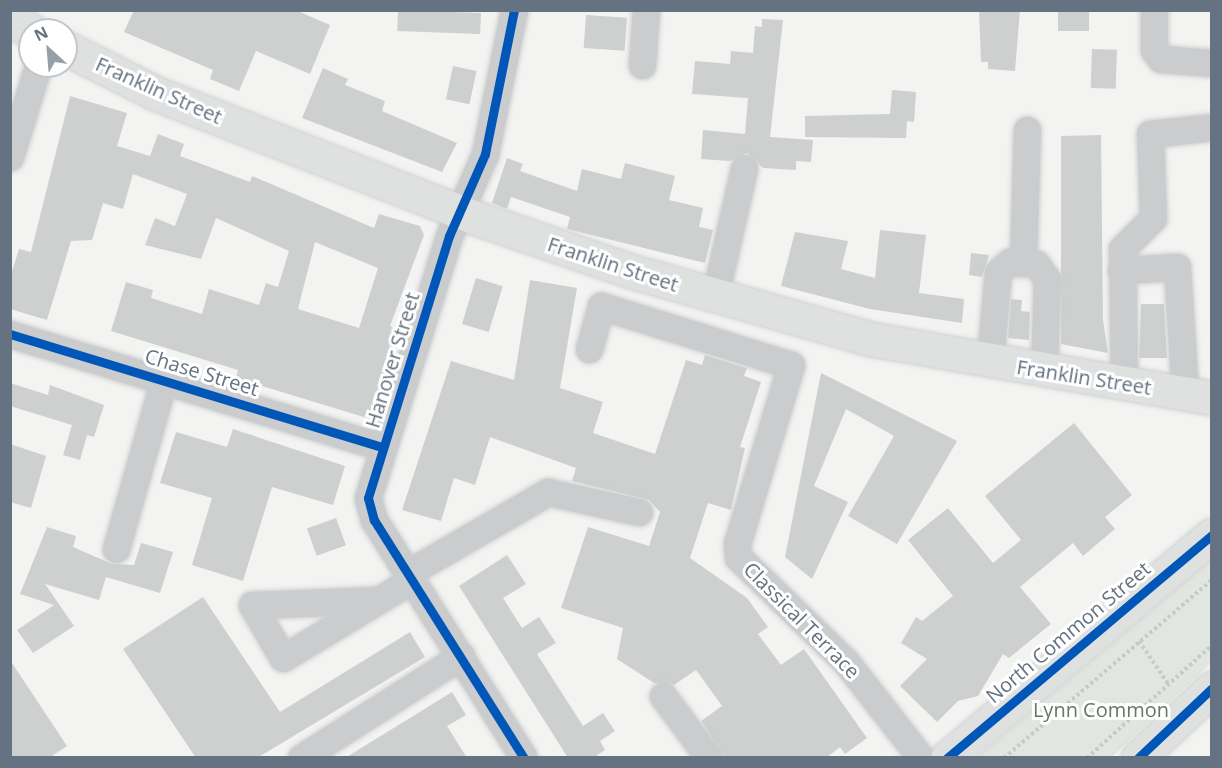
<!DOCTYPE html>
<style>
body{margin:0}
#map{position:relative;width:1222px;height:768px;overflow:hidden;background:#f3f4f2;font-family:"Open Sans",sans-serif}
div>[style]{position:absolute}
.green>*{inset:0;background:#e2e6e0}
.building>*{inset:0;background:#cecfcf;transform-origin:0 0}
.path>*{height:4px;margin-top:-2px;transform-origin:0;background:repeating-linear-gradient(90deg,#c8caca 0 3px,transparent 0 6px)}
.roads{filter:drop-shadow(0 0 2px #cfd0d0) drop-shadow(0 0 2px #cfd0d0)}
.minor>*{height:27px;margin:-13.5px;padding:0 13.5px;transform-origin:13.5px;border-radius:13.5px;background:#cbcccd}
.major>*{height:33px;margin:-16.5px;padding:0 16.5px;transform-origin:16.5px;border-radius:16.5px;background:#dfe0e0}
.cycleway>*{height:9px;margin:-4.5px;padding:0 4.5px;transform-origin:4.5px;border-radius:4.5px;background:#0057b8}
span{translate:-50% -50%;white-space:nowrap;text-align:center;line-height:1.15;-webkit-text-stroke:6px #fff;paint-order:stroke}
.street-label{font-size:20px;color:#647281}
.park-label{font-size:20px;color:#667863}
.frame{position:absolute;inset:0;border:12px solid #647281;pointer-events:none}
.north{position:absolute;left:18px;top:18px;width:60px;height:60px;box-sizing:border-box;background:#fff;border:2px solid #c1c7cd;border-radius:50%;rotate:334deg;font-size:16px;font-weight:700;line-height:24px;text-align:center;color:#647281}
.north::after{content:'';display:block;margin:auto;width:21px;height:27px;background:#96a0a9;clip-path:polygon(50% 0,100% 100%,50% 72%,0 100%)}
</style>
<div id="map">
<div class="green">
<i style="clip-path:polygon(1211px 560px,1211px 663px,1112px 757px,978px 757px)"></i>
</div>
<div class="building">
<i style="clip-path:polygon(134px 10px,295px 10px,330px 25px,310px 74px,256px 51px,239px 91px,210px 79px,213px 70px,124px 32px)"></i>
<i style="left:398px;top:10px;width:83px;height:21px;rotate:2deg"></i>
<i style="clip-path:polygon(979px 10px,1020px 10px,1015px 71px,988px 69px,988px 62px,981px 62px)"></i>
<i style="left:1058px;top:10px;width:31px;height:21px"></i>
<i style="left:586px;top:15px;width:41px;height:33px;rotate:4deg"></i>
<i style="clip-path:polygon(762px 19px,783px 20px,770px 137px,813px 140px,811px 162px,796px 161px,796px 170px,763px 168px,747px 153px,730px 161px,701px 159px,703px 130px,745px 134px,748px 98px,692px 94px,695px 61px,730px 64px,731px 51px,753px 53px,755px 26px,762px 27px)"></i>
<i style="left:1092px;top:49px;width:25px;height:39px;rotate:2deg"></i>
<i style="left:453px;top:66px;width:24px;height:34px;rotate:12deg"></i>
<i style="clip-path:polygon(323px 68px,348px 79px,345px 85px,385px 101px,382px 111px,457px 143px,442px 172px,302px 118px)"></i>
<i style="clip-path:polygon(892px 90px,916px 92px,914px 122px,907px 121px,906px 138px,805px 137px,805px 116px,890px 114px)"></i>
<i style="clip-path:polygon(evenodd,70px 96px,127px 113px,117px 146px,150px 156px,158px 134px,184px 144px,180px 156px,250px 182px,252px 176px,374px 228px,379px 214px,420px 226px,424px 235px,390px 326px,398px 329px,370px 419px,236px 378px,238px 370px,111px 331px,126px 282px,153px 290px,151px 298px,202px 314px,209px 289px,259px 305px,266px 283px,278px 287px,289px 251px,216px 218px,201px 259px,145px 245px,155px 218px,175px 226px,187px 194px,133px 174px,123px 209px,103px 203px,92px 240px,71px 241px,47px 320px,10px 309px,10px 278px,19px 249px,31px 252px,70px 96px,315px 242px,378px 268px,359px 328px,298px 309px,315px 242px)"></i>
<i style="clip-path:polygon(1101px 135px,1103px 320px,1108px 353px,1061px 344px,1061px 136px)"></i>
<i style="clip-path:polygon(507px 158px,523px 164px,520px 171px,577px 191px,582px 169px,621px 179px,625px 163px,675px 176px,669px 200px,703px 208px,699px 227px,713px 230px,705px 263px,567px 229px,570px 217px,511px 197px,507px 209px,492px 203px)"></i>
<i style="clip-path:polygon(880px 230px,926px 235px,919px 293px,964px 299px,962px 323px,870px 309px,781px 286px,795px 232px,848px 241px,841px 269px,875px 278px)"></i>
<i style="clip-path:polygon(971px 253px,989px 255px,982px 277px,969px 275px)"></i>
<i style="left:476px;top:278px;width:28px;height:48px;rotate:17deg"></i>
<i style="clip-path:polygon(530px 280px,577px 288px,560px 388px,603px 402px,593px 433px,655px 454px,686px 360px,702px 365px,705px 355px,747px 368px,744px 376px,761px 382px,740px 447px,745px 448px,731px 510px,708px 503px,690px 558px,747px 598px,768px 627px,758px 634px,781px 665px,804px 649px,867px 738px,845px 754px,840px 747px,826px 758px,725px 758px,701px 721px,722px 706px,696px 670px,674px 685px,654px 683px,617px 659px,623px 628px,561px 608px,588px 527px,649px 546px,660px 512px,649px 500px,572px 481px,576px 468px,490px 437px,475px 485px,454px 478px,441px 521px,402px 510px,451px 361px,514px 380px)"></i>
<i style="clip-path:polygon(1011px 299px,1022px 300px,1021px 311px,1030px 312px,1029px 340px,1008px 338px)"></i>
<i style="clip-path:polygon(1141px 304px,1164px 304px,1167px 358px,1139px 358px)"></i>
<i style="clip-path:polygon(821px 373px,957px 441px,897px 544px,848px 516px,894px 436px,846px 409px,814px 486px,848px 502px,812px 579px,785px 557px)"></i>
<i style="clip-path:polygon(10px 383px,48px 395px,50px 385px,104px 405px,94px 437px,87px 435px,80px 460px,63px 455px,72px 425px,10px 406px)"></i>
<i style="clip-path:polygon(1074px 423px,1132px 495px,1105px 517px,1115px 529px,1083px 556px,1073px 543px,1020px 587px,1051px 624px,1009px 658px,1003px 654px,978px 696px,958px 701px,937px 722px,900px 686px,927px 659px,901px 643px,916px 617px,922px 621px,953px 596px,908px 540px,948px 508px,993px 563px,1021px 540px,985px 496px)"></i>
<i style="clip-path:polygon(233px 429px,345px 466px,333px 505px,272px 487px,243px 581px,192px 565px,212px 498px,160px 483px,176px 432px,227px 447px)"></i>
<i style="clip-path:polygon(10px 444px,46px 456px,31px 508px,10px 502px)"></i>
<i style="left:336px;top:518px;width:29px;height:31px;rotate:70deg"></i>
<i style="clip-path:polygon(47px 527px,76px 536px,73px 547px,112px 564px,134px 565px,141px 543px,173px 552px,160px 593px,106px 577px,99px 600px,45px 584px,74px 626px,33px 653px,17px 630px,54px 605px,20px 594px)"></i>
<i style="clip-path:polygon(507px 555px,526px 584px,503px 598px,522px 628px,539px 617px,556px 643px,537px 654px,583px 726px,603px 713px,615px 731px,600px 741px,605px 750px,593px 758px,568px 758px,459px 586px)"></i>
<i style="clip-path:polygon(203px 597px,280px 712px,410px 632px,425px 657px,257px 758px,196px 758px,123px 649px)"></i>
<i style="clip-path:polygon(10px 660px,67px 746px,49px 758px,10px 758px)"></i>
<i style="clip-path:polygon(452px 692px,466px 715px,447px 726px,467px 758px,345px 758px)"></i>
</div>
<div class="path">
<i style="left:1139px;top:641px;width:53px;rotate:55.7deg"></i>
<i style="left:1004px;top:758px;width:274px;rotate:-40.6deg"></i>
<i style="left:1087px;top:758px;width:169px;rotate:-42.1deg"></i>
</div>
<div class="roads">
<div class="minor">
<i style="left:514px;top:10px;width:147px;rotate:101.4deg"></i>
<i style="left:485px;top:154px;width:90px;rotate:113.7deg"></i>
<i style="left:449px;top:236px;width:274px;rotate:107.2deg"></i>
<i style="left:368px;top:498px;width:23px;rotate:75deg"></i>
<i style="left:374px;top:520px;width:281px;rotate:57.8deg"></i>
<i style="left:1154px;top:10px;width:40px;rotate:90deg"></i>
<i style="left:1154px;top:50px;width:11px;rotate:52deg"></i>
<i style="left:1161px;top:59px;width:51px;rotate:4.5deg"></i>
<i style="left:642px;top:65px;width:55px;rotate:-85.8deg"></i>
<i style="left:10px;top:157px;width:95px;rotate:-72.9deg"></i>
<i style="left:1023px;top:263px;width:133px;rotate:-88.3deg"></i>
<i style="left:1121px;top:270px;width:56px;rotate:-3.1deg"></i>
<i style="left:1177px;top:267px;width:126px;rotate:86.4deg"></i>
<i style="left:715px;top:296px;width:131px;rotate:-77.2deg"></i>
<i style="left:10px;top:334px;width:390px;rotate:16.9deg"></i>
<i style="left:589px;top:349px;width:45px;rotate:-74.4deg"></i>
<i style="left:601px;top:306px;width:199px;rotate:17.3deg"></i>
<i style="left:791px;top:365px;width:187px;rotate:106.8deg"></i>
<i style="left:737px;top:544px;width:13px;rotate:86deg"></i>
<i style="left:738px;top:557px;width:151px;rotate:44.2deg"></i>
<i style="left:846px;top:662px;width:122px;rotate:52deg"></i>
<i style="left:990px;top:361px;width:89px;rotate:-84.9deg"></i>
<i style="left:998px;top:272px;width:16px;rotate:-40deg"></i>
<i style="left:1010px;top:262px;width:26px;rotate:4deg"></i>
<i style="left:1036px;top:264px;width:19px;rotate:54deg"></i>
<i style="left:1047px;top:279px;width:91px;rotate:91.9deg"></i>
<i style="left:1124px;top:384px;width:135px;rotate:-90.8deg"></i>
<i style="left:1122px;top:249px;width:44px;rotate:-45deg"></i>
<i style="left:1153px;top:218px;width:84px;rotate:-92deg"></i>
<i style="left:1150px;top:134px;width:62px;rotate:-6.4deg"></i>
<i style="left:116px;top:549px;width:177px;rotate:-74.2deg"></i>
<i style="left:408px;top:573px;width:162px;rotate:-30.1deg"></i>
<i style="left:548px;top:492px;width:93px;rotate:12.4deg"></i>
<i style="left:377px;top:600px;width:125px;rotate:177.7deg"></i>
<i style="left:252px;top:605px;width:61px;rotate:59.7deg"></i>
<i style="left:283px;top:658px;width:151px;rotate:-31.2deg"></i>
<i style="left:663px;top:696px;width:77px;rotate:53.4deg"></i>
<i style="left:301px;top:758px;width:190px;rotate:-32.5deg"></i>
</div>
<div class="major">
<i style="left:10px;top:21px;width:22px;rotate:24deg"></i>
<i style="left:66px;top:48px;width:100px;rotate:26.8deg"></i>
<i style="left:155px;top:93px;width:344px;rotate:21.3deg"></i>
<i style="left:476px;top:218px;width:164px;rotate:18.9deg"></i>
<i style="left:631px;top:271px;width:249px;rotate:15.8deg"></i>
<i style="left:871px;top:339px;width:346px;rotate:9.8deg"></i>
<i style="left:947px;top:758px;width:346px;rotate:-40.1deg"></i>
<i style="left:1138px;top:758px;width:102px;rotate:-43.4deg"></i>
</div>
</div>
<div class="cycleway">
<i style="left:514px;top:10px;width:147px;rotate:101.4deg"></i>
<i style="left:485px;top:154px;width:90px;rotate:113.7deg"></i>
<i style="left:449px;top:236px;width:274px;rotate:107.2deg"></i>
<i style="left:368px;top:498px;width:23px;rotate:75deg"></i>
<i style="left:374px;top:520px;width:281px;rotate:57.8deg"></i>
<i style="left:10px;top:334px;width:390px;rotate:16.9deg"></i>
<i style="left:947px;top:758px;width:346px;rotate:-40.1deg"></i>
<i style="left:1138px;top:758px;width:102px;rotate:-43.4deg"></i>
</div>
<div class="street-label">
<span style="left:159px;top:90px;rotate:24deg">Franklin Street</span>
<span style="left:613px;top:264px;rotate:18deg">Franklin Street</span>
<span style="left:392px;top:360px;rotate:-73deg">Hanover Street</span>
<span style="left:202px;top:372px;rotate:17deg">Chase Street</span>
<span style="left:1084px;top:377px;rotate:9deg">Franklin Street</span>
<span style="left:802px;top:620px;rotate:45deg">Classical Terrace</span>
<span style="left:1068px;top:632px;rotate:-40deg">North Common Street</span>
</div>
<div class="park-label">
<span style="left:1101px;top:709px">Lynn Common</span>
</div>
<div class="frame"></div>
<div class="north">N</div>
</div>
